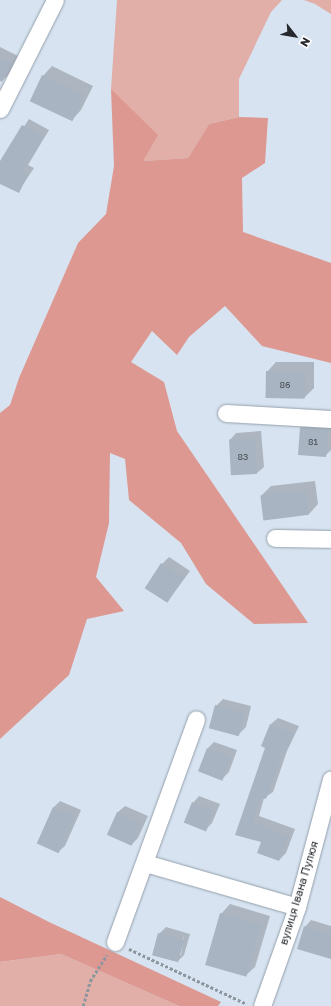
<!DOCTYPE html>
<meta charset="utf-8">
<style>
body{margin:0}
#map{position:relative;width:331px;height:1006px;overflow:hidden;background:#d7e3f0;font-family:"Golos Text",sans-serif}
div>[style]{position:absolute}
.green>*{inset:0;background:#e1afa8}
.forest>*{inset:0;background:#dd9991}
.shadow>*{inset:0;background:#0003}
.building>*{inset:0;background:#a8b4c1;transform-origin:0 0}
.path>*{height:2.5px;margin-top:-1.25px;transform-origin:0;background:repeating-linear-gradient(90deg,#8d969f 0 3px,transparent 0 5px)}
.roads{filter:drop-shadow(0 0 1px #949fac) drop-shadow(0 0 1px #949fac)}
.minor>*{height:17px;margin:-8.5px;padding:0 8.5px;transform-origin:8.5px;border-radius:8.5px;background:#fff}
span{translate:-50% -50%;white-space:nowrap;text-align:center;line-height:1.15;-webkit-text-stroke:3px #fff;paint-order:stroke}
.number-label{font-size:9px;color:#464c53}
.number-label span{-webkit-text-stroke-width:0}
.street-label{font-size:11px;color:#25292e}
.north{position:absolute;left:275px;top:16px;width:40px;height:40px;-webkit-text-stroke:3px #fff;paint-order:stroke;rotate:121deg;font-size:11px;font-weight:700;line-height:16px;text-align:center;color:#25292e}
.north::after{content:'';display:block;margin:auto;width:14px;height:18px;background:#25292e;clip-path:polygon(50% 0,100% 100%,50% 72%,0 100%)}
</style>
<div id="map">
<div class="green">
<i style="clip-path:polygon(117px 0,282px 0,271px 12px,239px 79px,239px 117px,209px 124px,188px 158px,143px 161px,111px 89px)"></i>
<i style="clip-path:polygon(304px 0,331px 0,331px 14px,315px 4px)"></i>
<i style="clip-path:polygon(61px 954px,179px 1006px,0 1006px,0 962px)"></i>
</div>
<div class="forest">
<i style="clip-path:polygon(111px 89px,158px 135px,143px 161px,188px 158px,209px 124px,239px 117px,268px 118px,265px 163px,242px 178px,243px 232px,331px 263px,331px 363px,262px 346px,225px 306px,189px 337px,177px 355px,152px 331px,131px 362px,164px 382px,177px 431px,308px 623px,254px 624px,206px 584px,181px 543px,129px 500px,125px 459px,110px 453px,109px 523px,96px 577px,124px 611px,87px 619px,69px 675px,0 739px,0 413px,10px 405px,19px 378px,78px 243px,106px 214px,114px 166px)"></i>
<i style="clip-path:polygon(0 897px,49px 922px,221px 1002px,218px 1006px,179px 1006px,61px 954px,0 962px)"></i>
</div>
<div class="shadow">
<i style="clip-path:polygon(0 47px,18px 56px,9px 74px,2px 81px,0 80px)"></i>
<i style="clip-path:polygon(52px 66px,93px 86px,81px 110px,72px 120px,43px 76px)"></i>
<i style="clip-path:polygon(29px 119px,49px 130px,28px 165px,34px 168px,18px 192px,0 182px,0 163px)"></i>
<i style="clip-path:polygon(276px 362px,314px 362px,314px 388px,304px 398px,267px 372px)"></i>
<i style="clip-path:polygon(308px 421px,331px 422px,331px 450px,325px 456px,301px 428px)"></i>
<i style="clip-path:polygon(261px 431px,264px 467px,257px 473px,232px 475px,230px 440px,236px 433px)"></i>
<i style="clip-path:polygon(315px 481px,318px 504px,309px 514px,261px 496px,271px 486px)"></i>
<i style="clip-path:polygon(169px 557px,190px 571px,168px 601px,162px 564px)"></i>
<i style="clip-path:polygon(223px 699px,251px 706px,246px 727px,239px 734px,216px 706px)"></i>
<i style="clip-path:polygon(278px 718px,299px 726px,287px 751px,273px 792px,264px 798px,259px 816px,295px 829px,286px 853px,279px 860px,262px 841px,236px 834px,266px 747px,263px 746px,271px 724px)"></i>
<i style="clip-path:polygon(214px 742px,237px 750px,229px 772px,222px 779px,208px 748px)"></i>
<i style="clip-path:polygon(199px 796px,220px 804px,212px 823px,205px 830px,193px 803px)"></i>
<i style="clip-path:polygon(60px 801px,81px 810px,65px 846px,58px 852px,54px 807px)"></i>
<i style="clip-path:polygon(125px 806px,148px 816px,138px 838px,131px 845px,108px 835px,118px 812px)"></i>
<i style="clip-path:polygon(230px 904px,270px 916px,255px 967px,245px 976px,221px 914px)"></i>
<i style="clip-path:polygon(311px 920px,331px 926px,331px 958px,305px 927px)"></i>
<i style="clip-path:polygon(evenodd,166px 927px,190px 934px,184px 955px,178px 961px,159px 934px,166px 927px,184px 935px,181px 955px,179px 955px,184px 935px)"></i>
</div>
<div class="building">
<i style="clip-path:polygon(0 57px,12px 63px,2px 82px,0 81px)"></i>
<i style="left:42px;top:75px;width:47px;height:29px;rotate:25deg"></i>
<i style="clip-path:polygon(22px 125px,43px 137px,22px 172px,28px 175px,19px 193px,0 184px,0 161px)"></i>
<i style="left:266px;top:371px;width:39px;height:27px;rotate:1deg"></i>
<i style="left:300px;top:427px;width:28px;height:28px;rotate:4deg"></i>
<i style="left:255px;top:438px;width:36px;height:26px;rotate:87deg"></i>
<i style="left:306px;top:490px;width:25px;height:46px;rotate:83deg"></i>
<i style="left:161px;top:563px;width:27px;height:30px;rotate:33deg"></i>
<i style="left:215px;top:705px;width:31px;height:24px;rotate:15deg"></i>
<i style="clip-path:polygon(270px 724px,293px 733px,284px 755px,282px 755px,266px 799px,260px 797px,253px 823px,289px 836px,279px 861px,257px 853px,261px 842px,235px 835px,265px 748px,261px 746px)"></i>
<i style="left:207px;top:748px;width:26px;height:25px;rotate:21deg"></i>
<i style="left:192px;top:802px;width:24px;height:22px;rotate:22deg"></i>
<i style="left:53px;top:807px;width:24px;height:40px;rotate:24deg"></i>
<i style="left:117px;top:812px;width:27px;height:25px;rotate:24deg"></i>
<i style="left:220px;top:913px;width:43px;height:54px;rotate:16deg"></i>
<i style="clip-path:polygon(304px 926px,331px 935px,331px 959px,297px 949px)"></i>
<i style="left:158px;top:933px;width:27px;height:23px;rotate:15deg"></i>
</div>
<div class="path">
<i style="left:129px;top:949px;width:130px;rotate:25deg"></i>
<i style="left:83px;top:1006px;width:26px;rotate:-74deg"></i>
<i style="left:90px;top:981px;width:31px;rotate:-57deg"></i>
</div>
<div class="roads">
<div class="minor">
<i style="left:0;top:109px;width:122px;rotate:-63.2deg"></i>
<i style="left:226px;top:413px;width:105px;rotate:3.3deg"></i>
<i style="left:275px;top:538px;width:56px;rotate:1deg"></i>
<i style="left:145px;top:863px;width:158px;rotate:16.1deg"></i>
<i style="left:115px;top:942px;width:237px;rotate:-70deg"></i>
<i style="left:262px;top:1006px;width:105px;rotate:-70.5deg"></i>
<i style="left:297px;top:907px;width:132px;rotate:-75.1deg"></i>
</div>
</div>
<div class="number-label">
<span style="left:285px;top:385px">86</span>
<span style="left:313px;top:442px">81</span>
<span style="left:243px;top:457px">83</span>
</div>
<div class="street-label">
<span style="left:299px;top:893px;rotate:-73deg">вулиця Івана Пулюя</span>
</div>
<div class="north">N</div>
</div>
